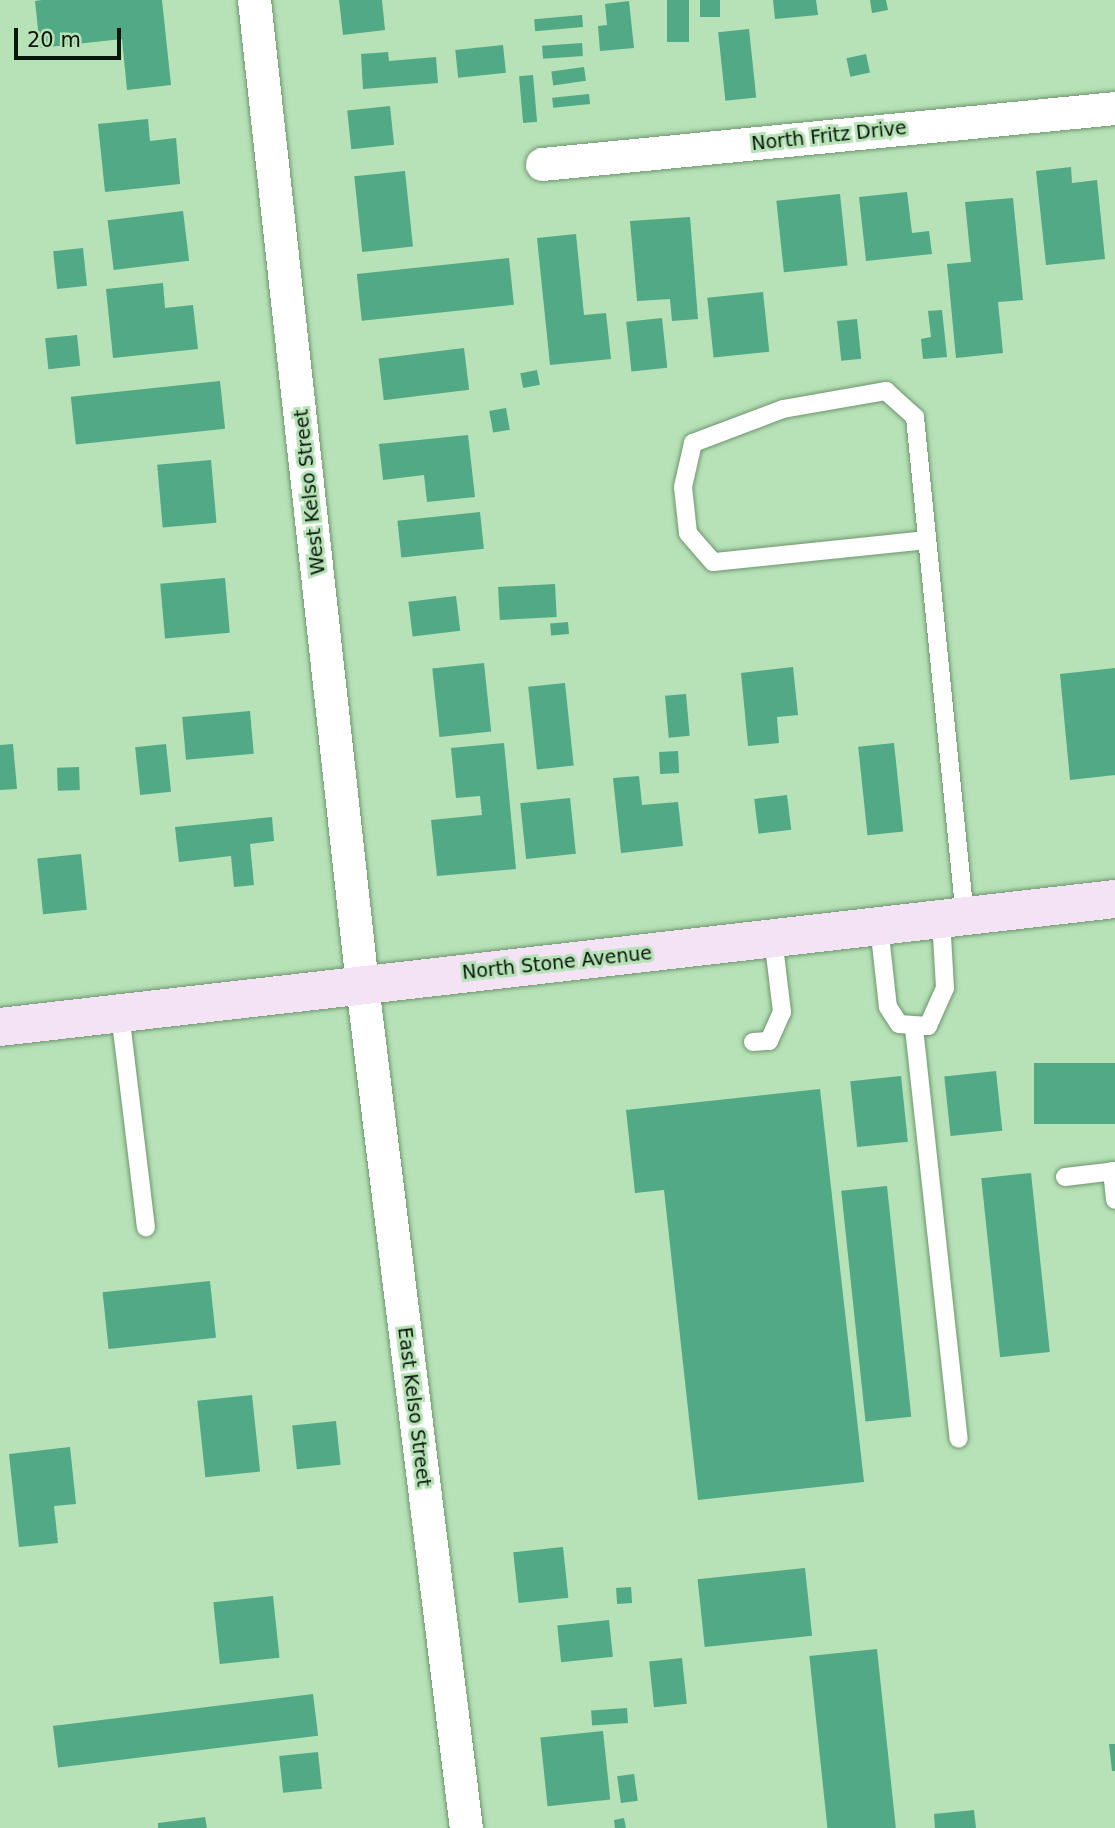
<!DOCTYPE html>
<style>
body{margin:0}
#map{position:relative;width:1115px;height:1828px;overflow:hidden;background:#b7e1b7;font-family:"DejaVu Sans",sans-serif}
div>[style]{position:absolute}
.building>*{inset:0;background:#51a985;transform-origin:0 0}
.roads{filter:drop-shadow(0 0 2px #6e956e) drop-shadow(0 0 2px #6e956e)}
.service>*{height:18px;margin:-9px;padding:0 9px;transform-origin:9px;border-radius:9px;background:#fff}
.minor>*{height:33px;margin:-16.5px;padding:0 16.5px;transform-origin:16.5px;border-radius:16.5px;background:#fff}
.secondary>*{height:38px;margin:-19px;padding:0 19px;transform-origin:19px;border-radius:19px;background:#f3e3f4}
span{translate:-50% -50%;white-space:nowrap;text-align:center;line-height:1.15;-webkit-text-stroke:6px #b7e1b7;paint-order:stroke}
.street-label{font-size:19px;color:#081709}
.scale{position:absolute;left:14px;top:28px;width:107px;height:32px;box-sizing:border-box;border:4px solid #081709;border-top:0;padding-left:9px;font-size:21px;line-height:24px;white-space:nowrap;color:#081709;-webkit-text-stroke:5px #b7e1b7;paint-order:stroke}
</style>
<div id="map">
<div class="building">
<i style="clip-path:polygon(42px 0,162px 0,171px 85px,127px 90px,122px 39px,40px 48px,35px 1px)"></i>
<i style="clip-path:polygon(339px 0,382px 0,385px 30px,343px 35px)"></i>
<i style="left:667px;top:0;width:22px;height:42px"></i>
<i style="left:700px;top:0;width:20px;height:17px"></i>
<i style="clip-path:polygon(773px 0,816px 0,818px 15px,775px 19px)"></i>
<i style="clip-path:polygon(870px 0,886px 0,888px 10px,872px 13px)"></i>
<i style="clip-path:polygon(629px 1px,634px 48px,600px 51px,598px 26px,607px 25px,605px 4px)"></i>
<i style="left:582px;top:15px;width:12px;height:48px;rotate:85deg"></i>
<i style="left:749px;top:29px;width:69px;height:31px;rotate:84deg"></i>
<i style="left:582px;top:43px;width:13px;height:40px;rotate:86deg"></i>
<i style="left:503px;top:45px;width:28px;height:48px;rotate:84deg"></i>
<i style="clip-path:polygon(388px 52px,389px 61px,436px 57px,438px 83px,363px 89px,361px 54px)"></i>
<i style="left:866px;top:54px;width:19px;height:20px;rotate:78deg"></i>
<i style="left:584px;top:67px;width:14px;height:33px;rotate:82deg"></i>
<i style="left:533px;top:75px;width:47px;height:14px;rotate:85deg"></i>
<i style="left:589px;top:94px;width:10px;height:37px;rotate:84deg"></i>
<i style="left:390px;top:106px;width:39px;height:43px;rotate:84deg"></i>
<i style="clip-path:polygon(148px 119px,150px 141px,176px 138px,180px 184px,105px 192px,98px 124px)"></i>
<i style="clip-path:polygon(1071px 167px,1072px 183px,1097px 180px,1105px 259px,1046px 265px,1036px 171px)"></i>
<i style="left:405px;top:171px;width:76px;height:51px;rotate:84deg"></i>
<i style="clip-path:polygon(907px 192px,912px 233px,929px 231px,932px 254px,866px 261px,859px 197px)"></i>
<i style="left:840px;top:194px;width:72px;height:64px;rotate:84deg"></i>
<i style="clip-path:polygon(1013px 198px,1023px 300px,998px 302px,1003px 353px,956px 358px,947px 264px,971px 262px,965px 202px)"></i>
<i style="left:183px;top:211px;width:50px;height:76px;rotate:83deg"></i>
<i style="clip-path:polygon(690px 217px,698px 319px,672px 321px,670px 299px,637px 301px,630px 221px)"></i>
<i style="clip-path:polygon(576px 234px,584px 315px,606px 313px,611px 359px,550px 365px,537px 238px)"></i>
<i style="left:83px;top:248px;width:38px;height:30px;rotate:84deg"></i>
<i style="left:509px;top:258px;width:47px;height:153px;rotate:84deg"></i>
<i style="clip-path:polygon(163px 283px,165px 308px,193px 305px,198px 349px,113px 358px,106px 289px)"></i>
<i style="left:763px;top:292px;width:60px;height:56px;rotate:84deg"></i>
<i style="clip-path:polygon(942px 310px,947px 357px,923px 359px,921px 339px,931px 337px,928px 311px)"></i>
<i style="left:662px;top:318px;width:50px;height:36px;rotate:84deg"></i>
<i style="left:857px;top:319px;width:40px;height:20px;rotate:84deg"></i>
<i style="left:77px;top:335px;width:31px;height:32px;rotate:84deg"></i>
<i style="left:464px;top:348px;width:42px;height:86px;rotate:83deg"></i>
<i style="left:537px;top:370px;width:15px;height:17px;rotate:79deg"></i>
<i style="left:220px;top:381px;width:48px;height:150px;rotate:84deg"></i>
<i style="left:506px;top:408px;width:22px;height:17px;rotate:80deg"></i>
<i style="clip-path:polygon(468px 435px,475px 497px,427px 502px,424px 475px,383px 480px,379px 444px)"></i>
<i style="left:211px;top:460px;width:63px;height:54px;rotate:85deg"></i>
<i style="left:480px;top:512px;width:37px;height:83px;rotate:84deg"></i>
<i style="left:225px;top:578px;width:55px;height:65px;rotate:85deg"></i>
<i style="left:555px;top:584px;width:33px;height:57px;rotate:87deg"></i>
<i style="left:456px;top:596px;width:35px;height:48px;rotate:83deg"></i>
<i style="left:568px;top:622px;width:12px;height:18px;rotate:85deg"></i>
<i style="left:484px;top:663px;width:69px;height:52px;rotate:84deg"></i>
<i style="clip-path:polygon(793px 667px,798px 715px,777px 717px,779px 743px,748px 746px,741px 673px)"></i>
<i style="clip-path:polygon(1115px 668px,1115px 775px,1070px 780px,1060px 674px)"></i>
<i style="left:565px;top:683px;width:83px;height:37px;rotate:84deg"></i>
<i style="left:686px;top:694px;width:42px;height:21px;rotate:85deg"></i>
<i style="left:250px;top:711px;width:43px;height:68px;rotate:85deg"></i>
<i style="clip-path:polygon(504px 743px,516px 869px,437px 876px,431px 820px,482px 815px,480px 796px,456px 798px,451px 748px)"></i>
<i style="left:894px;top:743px;width:89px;height:36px;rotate:84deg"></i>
<i style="clip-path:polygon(13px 744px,17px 789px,0 790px,0 745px)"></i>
<i style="left:166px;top:744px;width:48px;height:31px;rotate:84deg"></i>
<i style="left:678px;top:751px;width:22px;height:19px;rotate:87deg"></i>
<i style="left:79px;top:767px;width:23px;height:22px;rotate:88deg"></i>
<i style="clip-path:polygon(639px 776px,642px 805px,678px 802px,683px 846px,621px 853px,613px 778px)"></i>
<i style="left:787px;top:795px;width:35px;height:33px;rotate:83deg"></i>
<i style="left:570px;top:798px;width:56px;height:50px;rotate:84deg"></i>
<i style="clip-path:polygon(272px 817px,274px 841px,250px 844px,254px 885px,234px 887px,231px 856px,179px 862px,175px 827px)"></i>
<i style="left:81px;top:854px;width:56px;height:44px;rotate:84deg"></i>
<i style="left:1115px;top:1063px;width:61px;height:81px;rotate:90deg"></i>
<i style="left:996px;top:1071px;width:60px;height:52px;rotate:84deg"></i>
<i style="left:901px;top:1076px;width:66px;height:51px;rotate:84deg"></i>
<i style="clip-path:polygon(820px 1089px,864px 1482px,698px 1500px,664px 1190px,635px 1193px,626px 1110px)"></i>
<i style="left:1031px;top:1173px;width:180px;height:50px;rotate:84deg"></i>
<i style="left:887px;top:1186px;width:232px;height:46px;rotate:84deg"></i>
<i style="left:210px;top:1281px;width:57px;height:108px;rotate:84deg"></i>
<i style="left:252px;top:1395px;width:77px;height:55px;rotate:84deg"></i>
<i style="left:336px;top:1421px;width:44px;height:44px;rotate:84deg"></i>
<i style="clip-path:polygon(70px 1447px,76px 1504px,54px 1506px,58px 1543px,19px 1547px,9px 1454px)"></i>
<i style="left:563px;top:1547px;width:51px;height:50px;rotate:84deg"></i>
<i style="left:805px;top:1568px;width:68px;height:108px;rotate:84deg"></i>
<i style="left:631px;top:1587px;width:16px;height:15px;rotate:86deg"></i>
<i style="left:273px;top:1596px;width:62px;height:60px;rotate:84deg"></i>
<i style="left:609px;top:1620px;width:37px;height:52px;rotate:84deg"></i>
<i style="left:877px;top:1649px;width:180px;height:68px;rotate:84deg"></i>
<i style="left:682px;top:1658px;width:46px;height:33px;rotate:84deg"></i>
<i style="left:313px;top:1694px;width:42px;height:262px;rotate:83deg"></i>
<i style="left:627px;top:1708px;width:15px;height:36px;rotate:86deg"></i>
<i style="left:603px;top:1731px;width:69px;height:63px;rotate:84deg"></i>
<i style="clip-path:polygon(1109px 1744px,1115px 1744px,1115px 1771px,1112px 1771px)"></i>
<i style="left:318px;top:1752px;width:37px;height:39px;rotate:84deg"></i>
<i style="left:634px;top:1774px;width:27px;height:17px;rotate:82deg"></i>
<i style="clip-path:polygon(974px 1810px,976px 1828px,935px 1828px,934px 1814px)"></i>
<i style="clip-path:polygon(205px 1817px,207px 1828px,158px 1828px,158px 1823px)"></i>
<i style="clip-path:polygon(624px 1818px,626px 1828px,615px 1828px,614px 1820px)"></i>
</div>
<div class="roads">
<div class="service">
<i style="left:927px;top:540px;width:215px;rotate:174.1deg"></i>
<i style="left:713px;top:562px;width:38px;rotate:-131deg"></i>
<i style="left:688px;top:533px;width:46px;rotate:-96.2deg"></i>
<i style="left:683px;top:487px;width:45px;rotate:-77.2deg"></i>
<i style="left:693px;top:443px;width:96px;rotate:-20.7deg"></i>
<i style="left:783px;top:409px;width:105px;rotate:-9.9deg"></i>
<i style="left:886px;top:391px;width:39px;rotate:42deg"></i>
<i style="left:915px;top:417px;width:502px;rotate:84.29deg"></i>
<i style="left:879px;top:926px;width:81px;rotate:83.7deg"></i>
<i style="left:888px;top:1007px;width:20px;rotate:57deg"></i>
<i style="left:899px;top:1024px;width:29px;rotate:4deg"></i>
<i style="left:928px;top:1026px;width:42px;rotate:-65.9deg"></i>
<i style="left:945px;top:988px;width:69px;rotate:-93.3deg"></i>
<i style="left:120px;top:1013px;width:216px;rotate:83.1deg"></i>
<i style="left:914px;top:1028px;width:413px;rotate:83.8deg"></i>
<i style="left:753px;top:1042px;width:16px;rotate:-4deg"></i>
<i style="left:769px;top:1041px;width:32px;rotate:-66deg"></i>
<i style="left:782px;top:1012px;width:75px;rotate:-96.9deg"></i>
<i style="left:1112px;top:1171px;width:29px;rotate:84deg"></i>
<i style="left:1065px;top:1177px;width:50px;rotate:-6.8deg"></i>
</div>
<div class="minor">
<i style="left:254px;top:0;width:991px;rotate:83.74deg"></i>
<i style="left:362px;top:985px;width:849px;rotate:82.97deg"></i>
<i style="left:542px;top:164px;width:576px;rotate:-5.58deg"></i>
</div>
<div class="secondary">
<i style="left:0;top:1027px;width:1122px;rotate:-6.55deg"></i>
</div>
</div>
<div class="street-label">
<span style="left:829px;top:136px;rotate:-6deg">North Fritz Drive</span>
<span style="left:310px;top:492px;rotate:-96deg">West Kelso Street</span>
<span style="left:557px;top:963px;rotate:-6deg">North Stone Avenue</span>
<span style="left:414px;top:1407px;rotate:83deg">East Kelso Street</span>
</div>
<div class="scale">20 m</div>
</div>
